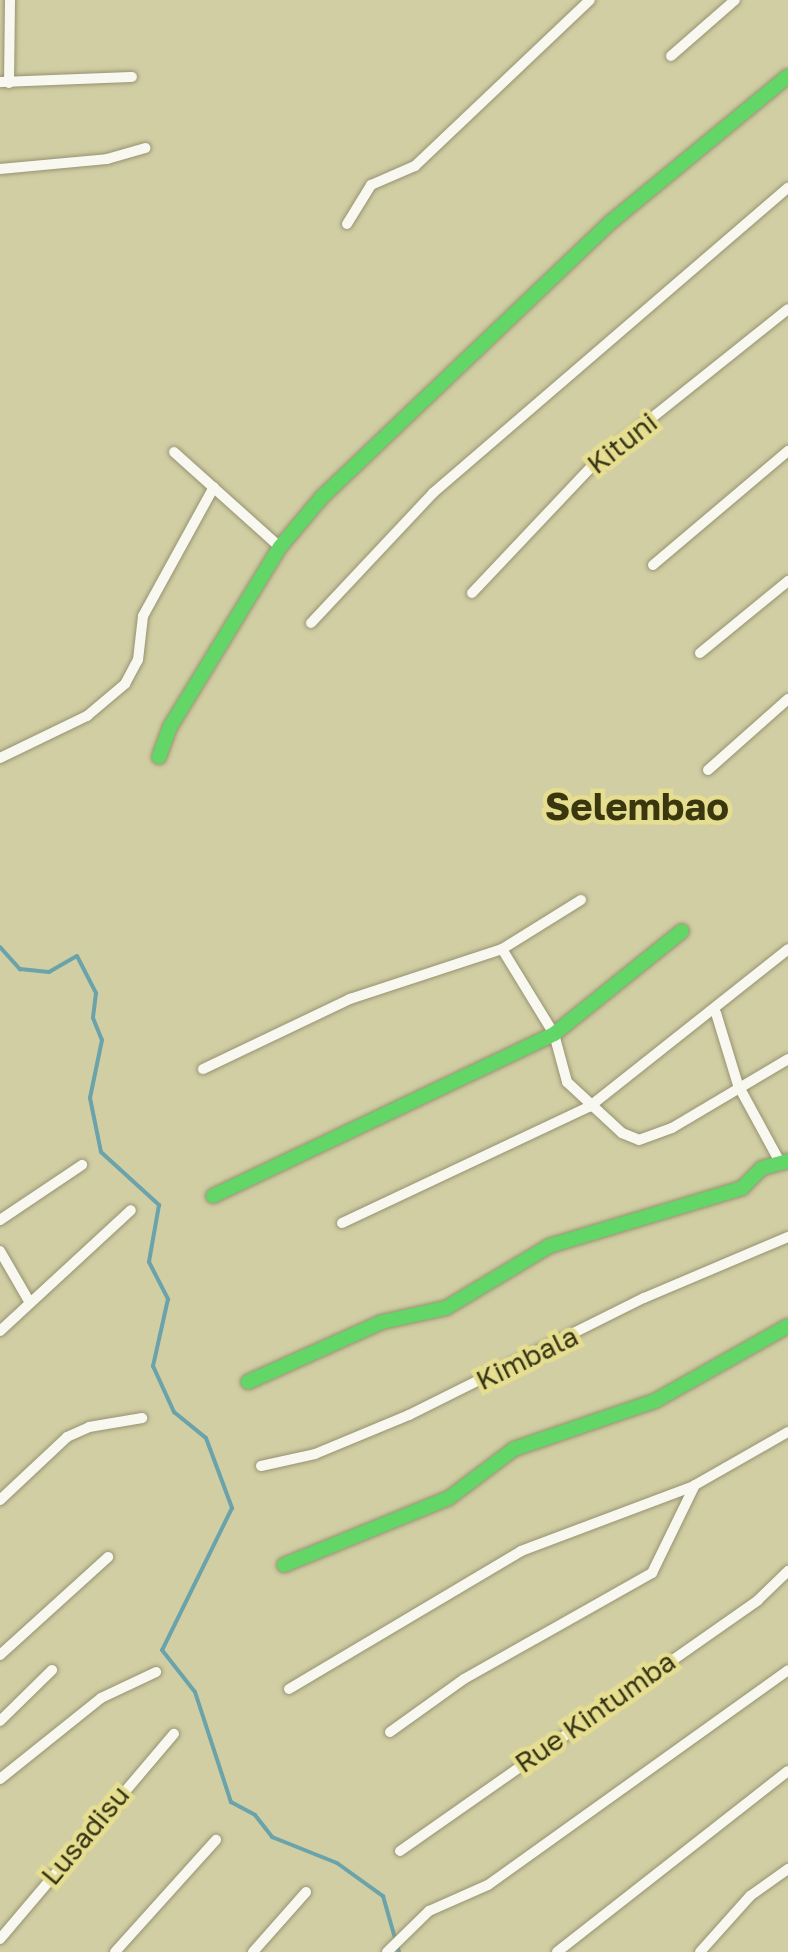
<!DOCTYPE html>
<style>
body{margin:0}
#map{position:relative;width:788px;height:1952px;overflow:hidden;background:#d1cea4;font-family:"Golos Text",sans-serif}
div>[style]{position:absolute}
.stream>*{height:4px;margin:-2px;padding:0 2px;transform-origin:2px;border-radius:2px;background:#6aa3aa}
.roads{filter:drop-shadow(0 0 2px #969371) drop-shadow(0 0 2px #969371)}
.street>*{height:10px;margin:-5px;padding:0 5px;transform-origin:5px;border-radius:5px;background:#f8f8f1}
.fast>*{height:14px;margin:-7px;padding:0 7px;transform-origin:7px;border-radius:7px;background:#63d668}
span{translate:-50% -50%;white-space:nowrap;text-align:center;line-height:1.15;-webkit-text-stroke:9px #e5dd90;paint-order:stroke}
.street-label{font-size:28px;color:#393616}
.district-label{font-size:38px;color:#3a360d;font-weight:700}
</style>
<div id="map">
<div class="stream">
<i style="left:0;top:947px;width:30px;rotate:48deg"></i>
<i style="left:20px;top:969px;width:29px;rotate:6deg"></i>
<i style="left:49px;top:972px;width:32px;rotate:-30deg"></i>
<i style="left:77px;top:956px;width:42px;rotate:62.8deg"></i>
<i style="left:96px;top:993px;width:25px;rotate:97deg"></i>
<i style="left:93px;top:1018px;width:24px;rotate:68deg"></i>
<i style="left:102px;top:1040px;width:59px;rotate:101.7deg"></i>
<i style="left:90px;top:1098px;width:55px;rotate:78.5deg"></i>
<i style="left:101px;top:1152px;width:79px;rotate:42.4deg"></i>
<i style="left:159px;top:1205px;width:58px;rotate:100deg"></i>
<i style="left:149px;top:1262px;width:42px;rotate:62.8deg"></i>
<i style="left:168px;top:1299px;width:69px;rotate:102.6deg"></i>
<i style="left:153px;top:1366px;width:51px;rotate:65.5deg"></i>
<i style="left:174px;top:1412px;width:41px;rotate:39.1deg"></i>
<i style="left:206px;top:1438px;width:75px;rotate:69.6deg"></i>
<i style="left:232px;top:1508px;width:158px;rotate:116.2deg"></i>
<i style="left:162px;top:1650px;width:53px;rotate:51.8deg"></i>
<i style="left:195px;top:1692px;width:116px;rotate:71.9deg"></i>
<i style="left:231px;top:1802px;width:27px;rotate:28deg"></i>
<i style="left:255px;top:1815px;width:28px;rotate:52deg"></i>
<i style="left:272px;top:1837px;width:70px;rotate:21.8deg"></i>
<i style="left:337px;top:1863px;width:57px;rotate:35.7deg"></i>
<i style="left:383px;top:1896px;width:58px;rotate:74.1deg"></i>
</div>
<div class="roads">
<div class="street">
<i style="left:671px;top:56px;width:85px;rotate:-41.2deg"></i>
<i style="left:0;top:82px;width:132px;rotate:-2.2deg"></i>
<i style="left:9px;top:83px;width:83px;rotate:-89.3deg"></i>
<i style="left:0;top:169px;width:107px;rotate:-5.3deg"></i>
<i style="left:107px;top:159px;width:40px;rotate:-16deg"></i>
<i style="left:347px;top:224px;width:46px;rotate:-58.4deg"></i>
<i style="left:371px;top:185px;width:48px;rotate:-23.4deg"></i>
<i style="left:415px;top:166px;width:241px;rotate:-43.5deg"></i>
<i style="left:174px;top:452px;width:142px;rotate:41.9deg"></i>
<i style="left:653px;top:565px;width:177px;rotate:-40.2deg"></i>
<i style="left:472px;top:593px;width:178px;rotate:-46.6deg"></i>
<i style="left:594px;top:464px;width:248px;rotate:-38.6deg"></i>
<i style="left:311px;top:623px;width:178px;rotate:-46.8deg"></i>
<i style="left:433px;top:493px;width:468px;rotate:-40.7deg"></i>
<i style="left:700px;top:653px;width:114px;rotate:-39.3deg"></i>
<i style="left:0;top:758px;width:97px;rotate:-25.8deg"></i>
<i style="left:87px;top:716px;width:50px;rotate:-40.1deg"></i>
<i style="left:125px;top:684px;width:27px;rotate:-62deg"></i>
<i style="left:138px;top:660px;width:44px;rotate:-83.5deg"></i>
<i style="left:143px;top:616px;width:147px;rotate:-61.2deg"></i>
<i style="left:708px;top:770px;width:107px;rotate:-41.6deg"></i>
<i style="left:502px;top:949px;width:100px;rotate:58.5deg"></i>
<i style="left:554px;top:1034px;width:50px;rotate:74.8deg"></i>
<i style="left:567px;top:1082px;width:75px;rotate:42.8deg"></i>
<i style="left:622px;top:1133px;width:18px;rotate:22deg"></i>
<i style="left:639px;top:1140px;width:35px;rotate:-20deg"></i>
<i style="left:672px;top:1128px;width:135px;rotate:-30.7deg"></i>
<i style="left:716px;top:1013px;width:75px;rotate:73deg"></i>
<i style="left:738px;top:1085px;width:90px;rotate:61.4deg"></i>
<i style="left:203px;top:1069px;width:163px;rotate:-25.5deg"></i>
<i style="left:350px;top:999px;width:160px;rotate:-18.2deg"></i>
<i style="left:502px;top:949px;width:93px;rotate:-31.8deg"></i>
<i style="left:0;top:1220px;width:99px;rotate:-33.9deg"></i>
<i style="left:342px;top:1223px;width:273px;rotate:-25.2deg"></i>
<i style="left:589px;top:1107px;width:254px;rotate:-38.4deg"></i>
<i style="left:0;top:1251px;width:58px;rotate:59.9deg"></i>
<i style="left:0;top:1331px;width:178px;rotate:-42.7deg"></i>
<i style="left:261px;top:1466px;width:55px;rotate:-12.5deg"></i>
<i style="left:315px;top:1454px;width:102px;rotate:-22.5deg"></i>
<i style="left:409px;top:1415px;width:263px;rotate:-26.5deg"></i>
<i style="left:644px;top:1298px;width:156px;rotate:-23deg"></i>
<i style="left:0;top:1500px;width:92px;rotate:-43.2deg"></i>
<i style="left:67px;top:1437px;width:24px;rotate:-24deg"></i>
<i style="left:89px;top:1427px;width:54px;rotate:-9.6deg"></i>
<i style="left:0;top:1655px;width:146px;rotate:-42.2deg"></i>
<i style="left:289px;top:1689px;width:270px;rotate:-30.7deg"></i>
<i style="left:521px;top:1551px;width:185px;rotate:-20.6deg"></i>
<i style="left:0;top:1721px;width:73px;rotate:-44.4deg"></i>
<i style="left:390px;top:1732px;width:91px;rotate:-35.6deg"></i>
<i style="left:464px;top:1679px;width:216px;rotate:-29.4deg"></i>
<i style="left:652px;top:1573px;width:98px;rotate:-64deg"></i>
<i style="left:695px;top:1485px;width:107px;rotate:-29.7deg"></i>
<i style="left:0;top:1779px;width:129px;rotate:-38.7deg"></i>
<i style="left:101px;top:1698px;width:61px;rotate:-25.3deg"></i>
<i style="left:400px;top:1851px;width:437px;rotate:-35deg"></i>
<i style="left:758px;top:1600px;width:42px;rotate:-44deg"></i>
<i style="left:0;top:1939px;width:269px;rotate:-49.7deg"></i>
<i style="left:115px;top:1952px;width:151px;rotate:-48deg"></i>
<i style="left:253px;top:1952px;width:80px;rotate:-48.5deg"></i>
<i style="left:387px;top:1952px;width:59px;rotate:-44.3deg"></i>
<i style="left:429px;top:1911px;width:64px;rotate:-23.8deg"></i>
<i style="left:488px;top:1885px;width:369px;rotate:-35.6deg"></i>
<i style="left:557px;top:1952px;width:293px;rotate:-38.1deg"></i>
<i style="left:700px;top:1952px;width:75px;rotate:-48.2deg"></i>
<i style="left:750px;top:1896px;width:47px;rotate:-35.4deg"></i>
</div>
<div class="fast">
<i style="left:159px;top:757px;width:32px;rotate:-70deg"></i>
<i style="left:170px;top:727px;width:211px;rotate:-58.6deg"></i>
<i style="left:280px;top:547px;width:65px;rotate:-50deg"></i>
<i style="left:322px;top:497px;width:399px;rotate:-43.6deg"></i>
<i style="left:611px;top:222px;width:229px;rotate:-39.5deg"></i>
<i style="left:213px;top:1196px;width:378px;rotate:-25.4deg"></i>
<i style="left:554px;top:1034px;width:164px;rotate:-38.8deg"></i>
<i style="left:248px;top:1382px;width:147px;rotate:-24.1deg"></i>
<i style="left:382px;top:1322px;width:66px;rotate:-12.3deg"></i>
<i style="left:446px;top:1308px;width:120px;rotate:-31deg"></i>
<i style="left:549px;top:1246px;width:202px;rotate:-16.7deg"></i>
<i style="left:742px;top:1188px;width:28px;rotate:-45deg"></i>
<i style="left:762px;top:1168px;width:27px;rotate:-15deg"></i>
<i style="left:284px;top:1565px;width:178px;rotate:-22.1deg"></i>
<i style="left:449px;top:1498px;width:81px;rotate:-37deg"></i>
<i style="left:514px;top:1449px;width:149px;rotate:-18.8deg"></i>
<i style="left:655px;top:1401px;width:153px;rotate:-29.4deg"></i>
</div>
</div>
<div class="street-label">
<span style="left:622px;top:443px;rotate:-38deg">Kituni</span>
<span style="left:527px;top:1358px;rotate:-26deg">Kimbala</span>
<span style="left:595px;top:1712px;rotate:-35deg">Rue Kintumba</span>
<span style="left:85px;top:1835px;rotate:-50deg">Lusadisu</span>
</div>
<div class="district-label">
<span style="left:637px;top:806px">Selembao</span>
</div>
</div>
